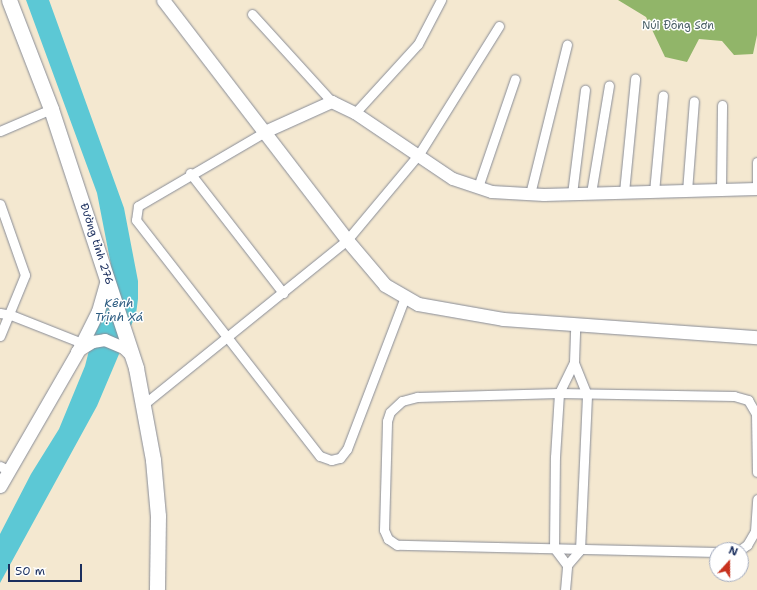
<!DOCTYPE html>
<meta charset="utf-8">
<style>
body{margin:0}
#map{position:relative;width:757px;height:590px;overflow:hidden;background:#f4e8d0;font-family:"Shantell Sans",sans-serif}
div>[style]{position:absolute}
.forest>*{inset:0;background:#91b569}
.water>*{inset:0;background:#5cc8d5}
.roads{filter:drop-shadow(0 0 1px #888c97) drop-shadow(0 0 1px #888c97)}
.minor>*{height:9px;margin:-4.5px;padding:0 4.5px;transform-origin:4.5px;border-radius:4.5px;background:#fff}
.tertiary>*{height:12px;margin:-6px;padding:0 6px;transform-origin:6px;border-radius:6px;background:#fff}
.secondary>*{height:13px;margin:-6.5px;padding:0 6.5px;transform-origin:6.5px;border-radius:6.5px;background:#fff}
.primary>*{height:15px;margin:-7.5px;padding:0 7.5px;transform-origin:7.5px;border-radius:7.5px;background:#fff}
span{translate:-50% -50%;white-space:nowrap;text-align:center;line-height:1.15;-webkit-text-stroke:3px #fff;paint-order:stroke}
.park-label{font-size:11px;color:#4a6066}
.street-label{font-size:11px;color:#1b2f5e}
.water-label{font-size:12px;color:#2e5d82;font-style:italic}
.north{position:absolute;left:709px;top:542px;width:40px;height:40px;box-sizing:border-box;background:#fff;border:1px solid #a4acbf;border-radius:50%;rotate:21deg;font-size:11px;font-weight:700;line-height:16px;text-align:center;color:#1b2f5e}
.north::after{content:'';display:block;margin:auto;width:14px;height:18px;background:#c8321e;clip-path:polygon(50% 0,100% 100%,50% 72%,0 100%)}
.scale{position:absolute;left:8px;top:564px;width:74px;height:18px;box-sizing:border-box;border:2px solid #1b2f5e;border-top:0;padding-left:5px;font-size:12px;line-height:14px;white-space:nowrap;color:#1b2f5e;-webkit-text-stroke:3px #fff;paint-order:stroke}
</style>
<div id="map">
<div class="forest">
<i style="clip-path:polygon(618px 0,757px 0,757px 35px,753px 54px,734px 55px,722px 41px,699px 39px,687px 62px,665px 57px,646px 17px)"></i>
</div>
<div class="water">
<i style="clip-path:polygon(26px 0,49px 0,124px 208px,138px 281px,138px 299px,136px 314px,97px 406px,0 583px,0 534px,31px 474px,59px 429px,85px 366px,111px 265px,97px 193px)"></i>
</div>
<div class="roads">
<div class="minor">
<i style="left:252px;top:14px;width:119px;rotate:47.7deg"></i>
<i style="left:355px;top:113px;width:93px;rotate:-47.6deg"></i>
<i style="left:418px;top:44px;width:50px;rotate:-62.4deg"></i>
<i style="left:0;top:131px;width:56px;rotate:-23.3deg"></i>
<i style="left:263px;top:133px;width:145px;rotate:149.7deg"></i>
<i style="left:138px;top:206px;width:14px;rotate:98deg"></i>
<i style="left:136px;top:220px;width:299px;rotate:52.1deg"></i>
<i style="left:320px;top:456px;width:12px;rotate:20deg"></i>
<i style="left:331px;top:460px;width:9px;rotate:-13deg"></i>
<i style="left:340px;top:458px;width:11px;rotate:-52deg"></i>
<i style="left:347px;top:449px;width:163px;rotate:-69.1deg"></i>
<i style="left:190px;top:173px;width:152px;rotate:52.2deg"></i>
<i style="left:478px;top:187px;width:114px;rotate:-71.1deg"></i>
<i style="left:757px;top:189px;width:27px;rotate:-90deg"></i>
<i style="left:721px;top:190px;width:85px;rotate:-89.3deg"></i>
<i style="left:687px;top:191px;width:90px;rotate:-85.6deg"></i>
<i style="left:624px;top:192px;width:114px;rotate:-84.4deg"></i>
<i style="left:654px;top:192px;width:97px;rotate:-84.7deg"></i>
<i style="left:591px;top:193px;width:109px;rotate:-80.5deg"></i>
<i style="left:530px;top:194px;width:154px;rotate:-76.1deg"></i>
<i style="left:572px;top:194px;width:105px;rotate:-82.9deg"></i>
<i style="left:0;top:204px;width:75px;rotate:70.6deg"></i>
<i style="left:25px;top:275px;width:66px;rotate:112.3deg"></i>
<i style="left:0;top:313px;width:11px;rotate:10deg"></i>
<i style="left:11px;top:315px;width:76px;rotate:21.5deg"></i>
<i style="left:144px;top:404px;width:261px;rotate:-38.9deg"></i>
<i style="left:347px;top:240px;width:112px;rotate:-50.1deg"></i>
<i style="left:419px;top:154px;width:151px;rotate:-58deg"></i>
<i style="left:0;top:466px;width:9px;rotate:27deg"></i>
<i style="left:740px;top:550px;width:9px;rotate:-36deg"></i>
<i style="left:747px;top:545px;width:16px;rotate:-60deg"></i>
<i style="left:755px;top:531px;width:32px;rotate:-86deg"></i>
<i style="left:717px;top:552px;width:320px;rotate:-178.7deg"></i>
<i style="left:397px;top:545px;width:11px;rotate:-146deg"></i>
<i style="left:388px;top:539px;width:10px;rotate:-114deg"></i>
<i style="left:384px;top:530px;width:109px;rotate:-88.4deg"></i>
<i style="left:387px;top:421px;width:9px;rotate:-72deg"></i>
<i style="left:390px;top:412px;width:16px;rotate:-43deg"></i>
<i style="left:402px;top:401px;width:16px;rotate:-15deg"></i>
<i style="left:417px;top:397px;width:142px;rotate:-1.6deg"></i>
<i style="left:559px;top:393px;width:175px;rotate:1deg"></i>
<i style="left:734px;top:396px;width:15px;rotate:16deg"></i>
<i style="left:748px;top:400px;width:16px;rotate:60deg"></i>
<i style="left:756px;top:414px;width:58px;rotate:89deg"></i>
<i style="left:567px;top:565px;width:21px;rotate:-127deg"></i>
<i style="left:554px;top:548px;width:91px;rotate:-89.4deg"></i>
<i style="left:555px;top:457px;width:64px;rotate:-86.4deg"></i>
<i style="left:559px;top:393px;width:34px;rotate:-64deg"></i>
<i style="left:565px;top:590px;width:25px;rotate:-85deg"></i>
<i style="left:567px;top:565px;width:20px;rotate:-49deg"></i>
<i style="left:580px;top:550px;width:155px;rotate:-87.4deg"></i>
<i style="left:587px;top:395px;width:35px;rotate:-112deg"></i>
<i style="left:574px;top:362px;width:37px;rotate:-88deg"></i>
</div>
<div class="tertiary">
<i style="left:263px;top:133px;width:76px;rotate:-24.2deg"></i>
<i style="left:332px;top:102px;width:25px;rotate:26deg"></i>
<i style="left:355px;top:113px;width:118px;rotate:34deg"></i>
<i style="left:453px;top:179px;width:41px;rotate:18.4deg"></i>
<i style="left:492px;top:192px;width:52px;rotate:3.3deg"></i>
<i style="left:544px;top:195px;width:213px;rotate:-1.6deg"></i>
<i style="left:77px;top:352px;width:19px;rotate:-32deg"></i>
<i style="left:93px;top:342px;width:12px;rotate:-9deg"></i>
<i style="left:105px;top:340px;width:21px;rotate:23deg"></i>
<i style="left:124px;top:348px;width:11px;rotate:45deg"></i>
</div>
<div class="secondary">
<i style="left:163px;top:0;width:302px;rotate:52.5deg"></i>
<i style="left:347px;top:240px;width:59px;rotate:49.8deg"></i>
<i style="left:385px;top:285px;width:38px;rotate:30deg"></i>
<i style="left:418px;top:304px;width:86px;rotate:10deg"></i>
<i style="left:503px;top:319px;width:255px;rotate:4.1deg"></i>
<i style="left:0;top:486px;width:158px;rotate:-60deg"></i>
<i style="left:79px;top:349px;width:42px;rotate:-63.4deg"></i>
<i style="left:98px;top:311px;width:32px;rotate:-74deg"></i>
</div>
<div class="primary">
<i style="left:9px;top:0;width:117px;rotate:68.9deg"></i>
<i style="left:51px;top:109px;width:273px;rotate:71.8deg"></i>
<i style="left:136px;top:368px;width:94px;rotate:79.5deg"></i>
<i style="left:153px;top:460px;width:56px;rotate:84.9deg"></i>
<i style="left:158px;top:516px;width:74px;rotate:90.8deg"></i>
</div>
</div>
<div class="park-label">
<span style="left:678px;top:26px">Núi Đông Sơn</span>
</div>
<div class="street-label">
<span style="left:96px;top:244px;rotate:72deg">Đường tỉnh 276</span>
</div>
<div class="water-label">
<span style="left:119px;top:311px">Kênh<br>Trịnh Xá</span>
</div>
<div class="north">N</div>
<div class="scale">50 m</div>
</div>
